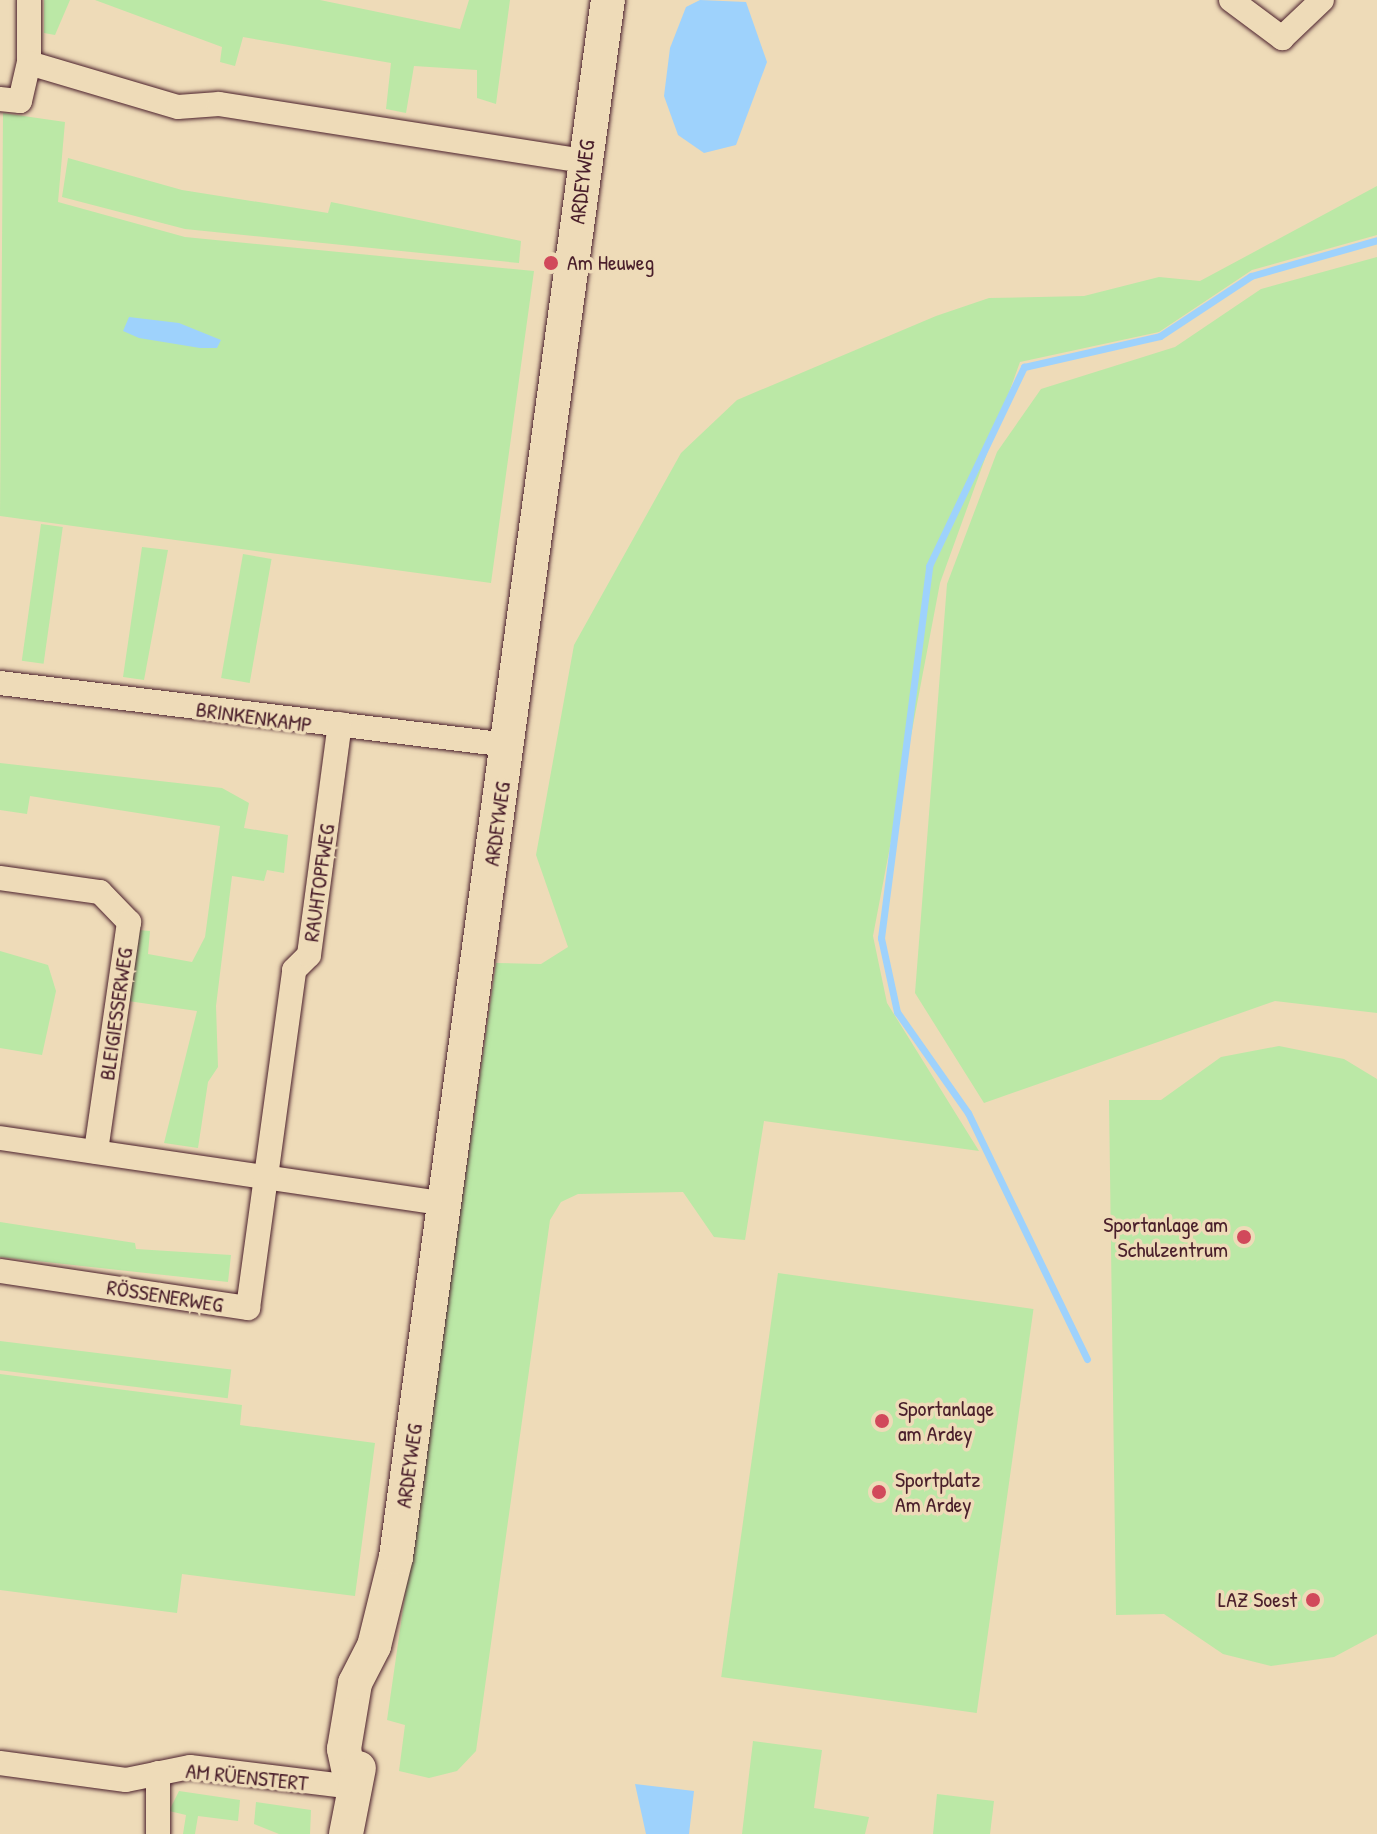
<!DOCTYPE html>
<meta charset="utf-8">
<style>
body{margin:0}
#map{position:relative;width:1377px;height:1834px;overflow:hidden;background:#eedbb8;font-family:"Patrick Hand",sans-serif}
div>[style]{position:absolute}
.green>*{inset:0;background:#bbe8a6;transform-origin:0 0}
.water>*{inset:0;background:#9ed2fc}
.stream>*{height:7px;margin:-3.5px;padding:0 3.5px;transform-origin:3.5px;border-radius:3.5px;background:#9ed2fc}
.roads{filter:drop-shadow(0 0 2px #4a1f2b) drop-shadow(0 0 2px #4a1f2b)}
.minor>*{height:24px;margin:-12px;padding:0 12px;transform-origin:12px;border-radius:12px;background:#eedbb8}
.secondary>*{height:34px;margin:-17px;padding:0 17px;transform-origin:17px;border-radius:17px;background:#eedbb8}
.dots>*{width:22px;height:22px;translate:-50% -50%;box-sizing:border-box;border:4px solid #eedbb8;border-radius:50%}
span{translate:-50% -50%;white-space:nowrap;text-align:center;line-height:1.15;-webkit-text-stroke:7px #eedbb8;paint-order:stroke}
.street-label{font-size:22px;color:#4a1f2b}
.poi-label{font-size:22px;color:#4a1f2b}
.left{translate:0 -50%;text-align:left}
.right{translate:-100% -50%;text-align:right}
</style>
<div id="map">
<div class="green">
<i style="clip-path:polygon(44px 0,70px 0,55px 35px,44px 33px)"></i>
<i style="clip-path:polygon(95px 0,320px 0,460px 29px,469px 0,510px 0,496px 104px,477px 98px,477px 70px,414px 66px,406px 113px,386px 109px,391px 63px,243px 37px,235px 66px,220px 62px,222px 47px)"></i>
<i style="clip-path:polygon(3px 113px,65px 122px,58px 202px,185px 237px,534px 271px,491px 583px,0 516px)"></i>
<i style="clip-path:polygon(68px 158px,182px 190px,328px 213px,331px 202px,521px 241px,519px 263px,185px 229px,62px 197px)"></i>
<i style="clip-path:polygon(1377px 186px,1377px 235px,1252px 270px,1159px 332px,1020px 362px,940px 583px,873px 936px,887px 1003px,979px 1151px,764px 1121px,745px 1240px,714px 1237px,683px 1192px,578px 1194px,561px 1202px,550px 1220px,476px 1751px,457px 1771px,429px 1778px,399px 1771px,405px 1725px,387px 1720px,496px 963px,541px 964px,568px 947px,536px 855px,574px 645px,681px 453px,737px 400px,936px 316px,989px 298px,1084px 296px,1159px 277px,1200px 281px)"></i>
<i style="clip-path:polygon(1377px 257px,1377px 1013px,1275px 1001px,984px 1103px,915px 993px,947px 584px,997px 452px,1041px 389px,1175px 347px,1261px 289px)"></i>
<i style="left:41px;top:524px;width:22px;height:138px;rotate:8deg"></i>
<i style="clip-path:polygon(142px 547px,168px 550px,144px 680px,123px 677px)"></i>
<i style="left:243px;top:554px;width:29px;height:126px;rotate:10deg"></i>
<i style="clip-path:polygon(0 763px,222px 788px,249px 803px,244px 828px,288px 835px,284px 873px,267px 870px,264px 881px,232px 876px,216px 1006px,218px 1067px,208px 1082px,198px 1148px,164px 1143px,197px 1011px,128px 1001px,139px 930px,150px 931px,148px 954px,192px 962px,205px 937px,220px 826px,30px 796px,27px 814px,0 810px)"></i>
<i style="clip-path:polygon(0 951px,48px 965px,56px 991px,42px 1055px,0 1048px)"></i>
<i style="clip-path:polygon(1279px 1046px,1344px 1059px,1377px 1079px,1377px 1634px,1334px 1657px,1271px 1666px,1223px 1654px,1164px 1614px,1116px 1615px,1109px 1100px,1161px 1100px,1221px 1057px)"></i>
<i style="clip-path:polygon(0 1222px,135px 1243px,136px 1249px,231px 1255px,228px 1282px,0 1257px)"></i>
<i style="left:778px;top:1273px;width:258px;height:408px;rotate:8deg"></i>
<i style="left:0;top:1341px;width:233px;height:29px;rotate:7deg"></i>
<i style="clip-path:polygon(0 1374px,242px 1405px,240px 1425px,375px 1443px,355px 1596px,182px 1574px,177px 1613px,0 1590px)"></i>
<i style="clip-path:polygon(753px 1741px,822px 1750px,814px 1808px,869px 1817px,865px 1834px,742px 1834px)"></i>
<i style="clip-path:polygon(179px 1791px,240px 1800px,238px 1821px,198px 1816px,195px 1834px,183px 1834px,186px 1815px,169px 1811px)"></i>
<i style="clip-path:polygon(937px 1794px,994px 1801px,990px 1834px,933px 1834px)"></i>
<i style="clip-path:polygon(256px 1802px,311px 1810px,310px 1834px,279px 1834px,254px 1824px)"></i>
</div>
<div class="water">
<i style="clip-path:polygon(700px 0,746px 2px,767px 62px,736px 145px,704px 153px,678px 135px,664px 96px,670px 48px,686px 7px)"></i>
<i style="clip-path:polygon(129px 317px,179px 323px,221px 340px,217px 348px,200px 348px,139px 338px,123px 331px)"></i>
<i style="clip-path:polygon(635px 1784px,694px 1791px,689px 1834px,646px 1834px)"></i>
</div>
<div class="stream">
<i style="left:1087px;top:1359px;width:273px;rotate:-115.8deg"></i>
<i style="left:968px;top:1113px;width:123px;rotate:-125.1deg"></i>
<i style="left:897px;top:1012px;width:76px;rotate:-102.2deg"></i>
<i style="left:881px;top:938px;width:375px;rotate:-82.6deg"></i>
<i style="left:929px;top:566px;width:221px;rotate:-64.5deg"></i>
<i style="left:1024px;top:367px;width:139px;rotate:-12.8deg"></i>
<i style="left:1160px;top:336px;width:109px;rotate:-33.4deg"></i>
<i style="left:1251px;top:276px;width:131px;rotate:-15.9deg"></i>
</div>
<div class="roads">
<div class="minor">
<i style="left:29px;top:0;width:63px;rotate:90deg"></i>
<i style="left:29px;top:63px;width:155px;rotate:16.5deg"></i>
<i style="left:178px;top:107px;width:41px;rotate:-4.2deg"></i>
<i style="left:219px;top:104px;width:369px;rotate:8.9deg"></i>
<i style="left:1231px;top:0;width:64px;rotate:36.7deg"></i>
<i style="left:1282px;top:38px;width:55px;rotate:-43.5deg"></i>
<i style="left:0;top:99px;width:20px;rotate:6deg"></i>
<i style="left:20px;top:101px;width:39px;rotate:-77deg"></i>
<i style="left:0;top:683px;width:512px;rotate:6.96deg"></i>
<i style="left:0;top:878px;width:101px;rotate:8deg"></i>
<i style="left:100px;top:892px;width:42px;rotate:46deg"></i>
<i style="left:129px;top:922px;width:232px;rotate:98.2deg"></i>
<i style="left:0;top:1138px;width:451px;rotate:8.4deg"></i>
<i style="left:0;top:1271px;width:251px;rotate:8.5deg"></i>
<i style="left:248px;top:1308px;width:341px;rotate:-82.2deg"></i>
<i style="left:294px;top:970px;width:21px;rotate:-45deg"></i>
<i style="left:309px;top:955px;width:233px;rotate:-82.4deg"></i>
<i style="left:0;top:1763px;width:127px;rotate:7.7deg"></i>
<i style="left:126px;top:1780px;width:65px;rotate:-11.5deg"></i>
<i style="left:190px;top:1767px;width:163px;rotate:7deg"></i>
<i style="left:158px;top:1834px;width:61px;rotate:-90deg"></i>
</div>
<div class="secondary">
<i style="left:352px;top:1787px;width:39px;rotate:-102deg"></i>
<i style="left:344px;top:1749px;width:67px;rotate:-80.5deg"></i>
<i style="left:355px;top:1683px;width:42px;rotate:-62.8deg"></i>
<i style="left:374px;top:1646px;width:92px;rotate:-76.1deg"></i>
<i style="left:396px;top:1557px;width:1571px;rotate:-82.25deg"></i>
<i style="left:346px;top:1834px;width:67px;rotate:-78.9deg"></i>
</div>
</div>
<div class="dots">
<i style="left:551px;top:263px;background:#d1495b"></i>
<i style="left:1244px;top:1237px;background:#d1495b"></i>
<i style="left:882px;top:1421px;background:#d1495b"></i>
<i style="left:879px;top:1492px;background:#d1495b"></i>
<i style="left:1313px;top:1600px;background:#d1495b"></i>
</div>
<div class="street-label">
<span style="left:582px;top:182px;rotate:-83deg">ARDEYWEG</span>
<span style="left:254px;top:717px;rotate:8deg">BRINKENKAMP</span>
<span style="left:497px;top:824px;rotate:-82deg">ARDEYWEG</span>
<span style="left:319px;top:883px;rotate:-82deg">RAUHTOPFWEG</span>
<span style="left:116px;top:1014px;rotate:-82deg">BLEIGIESSERWEG</span>
<span style="left:165px;top:1296px;rotate:9deg">RÖSSENERWEG</span>
<span style="left:409px;top:1466px;rotate:-82deg">ARDEYWEG</span>
<span style="left:247px;top:1777px;rotate:6deg">AM RÜENSTERT</span>
</div>
<div class="poi-label">
<span class="left" style="left:567px;top:263px">Am Heuweg</span>
<span class="right" style="left:1228px;top:1237px">Sportanlage am<br>Schulzentrum</span>
<span class="left" style="left:898px;top:1421px">Sportanlage<br>am Ardey</span>
<span class="left" style="left:895px;top:1492px">Sportplatz<br>Am Ardey</span>
<span class="right" style="left:1297px;top:1600px">LAZ Soest</span>
</div>
</div>
